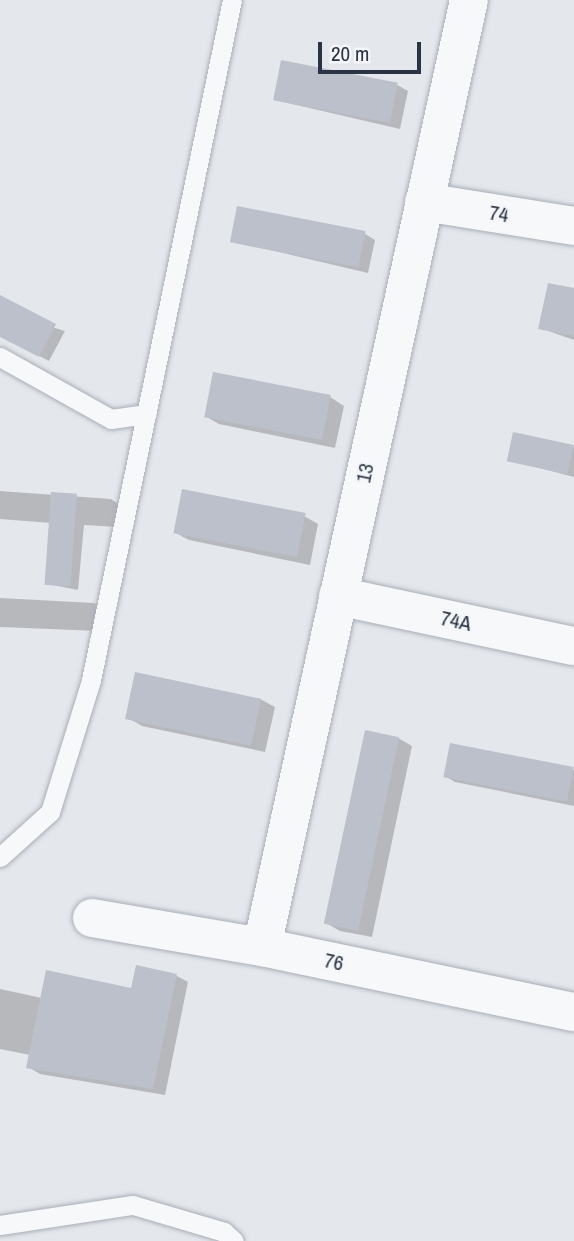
<!DOCTYPE html>
<style>
body{margin:0}
#map{position:relative;width:574px;height:1241px;overflow:hidden;background:#e4e7ec;font-family:"Archivo Narrow",sans-serif}
div>[style]{position:absolute}
.shadow>*{inset:0;background:#0003}
.building>*{inset:0;background:#bbc0ca;transform-origin:0 0}
.roads{filter:drop-shadow(0 0 2px #a9aeb7) drop-shadow(0 0 2px #a9aeb7)}
.lane>*{height:19px;margin:-9.5px;padding:0 9.5px;transform-origin:9.5px;border-radius:9.5px;background:#f7f8fa}
.street>*{height:38px;margin:-19px;padding:0 19px;transform-origin:19px;border-radius:19px;background:#f7f8fa}
span{translate:-50% -50%;white-space:nowrap;text-align:center;line-height:1.15;-webkit-text-stroke:5px #f4f6f9;paint-order:stroke}
.street-label{font-size:21px;color:#2b3445}
.scale{position:absolute;left:318px;top:42px;width:103px;height:32px;box-sizing:border-box;border:4px solid #2b3445;border-top:0;padding-left:9px;font-size:21px;line-height:24px;white-space:nowrap;color:#2b3445;-webkit-text-stroke:5px #f4f6f9;paint-order:stroke}
</style>
<div id="map">
<div class="shadow">
<i style="clip-path:polygon(397px 85px,408px 91px,400px 129px,275px 100px)"></i>
<i style="clip-path:polygon(365px 234px,375px 240px,368px 273px,232px 241px)"></i>
<i style="clip-path:polygon(574px 290px,574px 340px,540px 328px)"></i>
<i style="clip-path:polygon(0 311px,65px 331px,49px 361px,0 336px)"></i>
<i style="clip-path:polygon(330px 397px,344px 406px,335px 448px,219px 424px,205px 416px)"></i>
<i style="clip-path:polygon(574px 447px,574px 477px,509px 460px)"></i>
<i style="clip-path:polygon(0 491px,111px 499px,120px 505px,118px 527px,84px 525px,78px 590px,48px 584px,51px 523px,0 519px)"></i>
<i style="clip-path:polygon(304px 516px,318px 524px,310px 565px,189px 540px,174px 532px)"></i>
<i style="clip-path:polygon(0 598px,94px 603px,104px 609px,99px 631px,0 627px)"></i>
<i style="clip-path:polygon(260px 699px,275px 707px,265px 752px,142px 726px,128px 718px)"></i>
<i style="clip-path:polygon(398px 738px,412px 746px,372px 937px,340px 931px,326px 923px)"></i>
<i style="clip-path:polygon(451px 745px,574px 770px,574px 806px,455px 782px,445px 776px)"></i>
<i style="clip-path:polygon(177px 976px,188px 982px,165px 1095px,40px 1074px,28px 1067px,30px 1055px,0 1049px,0 989px,42px 998px,133px 990px)"></i>
</div>
<div class="building">
<i style="left:281px;top:60px;width:119px;height:41px;rotate:11deg"></i>
<i style="left:237px;top:206px;width:131px;height:37px;rotate:11deg"></i>
<i style="clip-path:polygon(548px 283px,574px 288px,574px 336px,538px 329px)"></i>
<i style="clip-path:polygon(0 295px,56px 324px,39px 357px,0 337px)"></i>
<i style="left:213px;top:372px;width:120px;height:46px;rotate:11deg"></i>
<i style="left:513px;top:432px;width:62px;height:30px;rotate:12deg"></i>
<i style="left:182px;top:489px;width:126px;height:45px;rotate:11deg"></i>
<i style="left:51px;top:492px;width:26px;height:93px;rotate:4deg"></i>
<i style="left:135px;top:672px;width:129px;height:48px;rotate:12deg"></i>
<i style="left:365px;top:730px;width:35px;height:198px;rotate:12deg"></i>
<i style="left:450px;top:743px;width:126px;height:35px;rotate:11deg"></i>
<i style="clip-path:polygon(136px 965px,177px 974px,153px 1089px,26px 1068px,46px 970px,131px 988px)"></i>
</div>
<div class="roads">
<div class="lane">
<i style="left:0;top:357px;width:127px;rotate:29.2deg"></i>
<i style="left:111px;top:419px;width:36px;rotate:-8deg"></i>
<i style="left:0;top:857px;width:67px;rotate:-42deg"></i>
<i style="left:50px;top:812px;width:138px;rotate:-72.7deg"></i>
<i style="left:91px;top:680px;width:694px;rotate:-78.29deg"></i>
<i style="left:0;top:1225px;width:134px;rotate:-8.6deg"></i>
<i style="left:133px;top:1205px;width:95px;rotate:16.5deg"></i>
<i style="left:224px;top:1232px;width:13px;rotate:42deg"></i>
</div>
<div class="street">
<i style="left:424px;top:202px;width:152px;rotate:9.1deg"></i>
<i style="left:338px;top:596px;width:241px;rotate:12deg"></i>
<i style="left:92px;top:918px;width:172px;rotate:9.7deg"></i>
<i style="left:262px;top:947px;width:319px;rotate:11.8deg"></i>
<i style="left:262px;top:947px;width:969px;rotate:-77.67deg"></i>
</div>
</div>
<div class="street-label">
<span style="left:499px;top:214px;rotate:9deg">74</span>
<span style="left:365px;top:473px;rotate:-78deg">13</span>
<span style="left:456px;top:621px;rotate:12deg">74A</span>
<span style="left:334px;top:962px;rotate:12deg">76</span>
</div>
<div class="scale">20 m</div>
</div>
